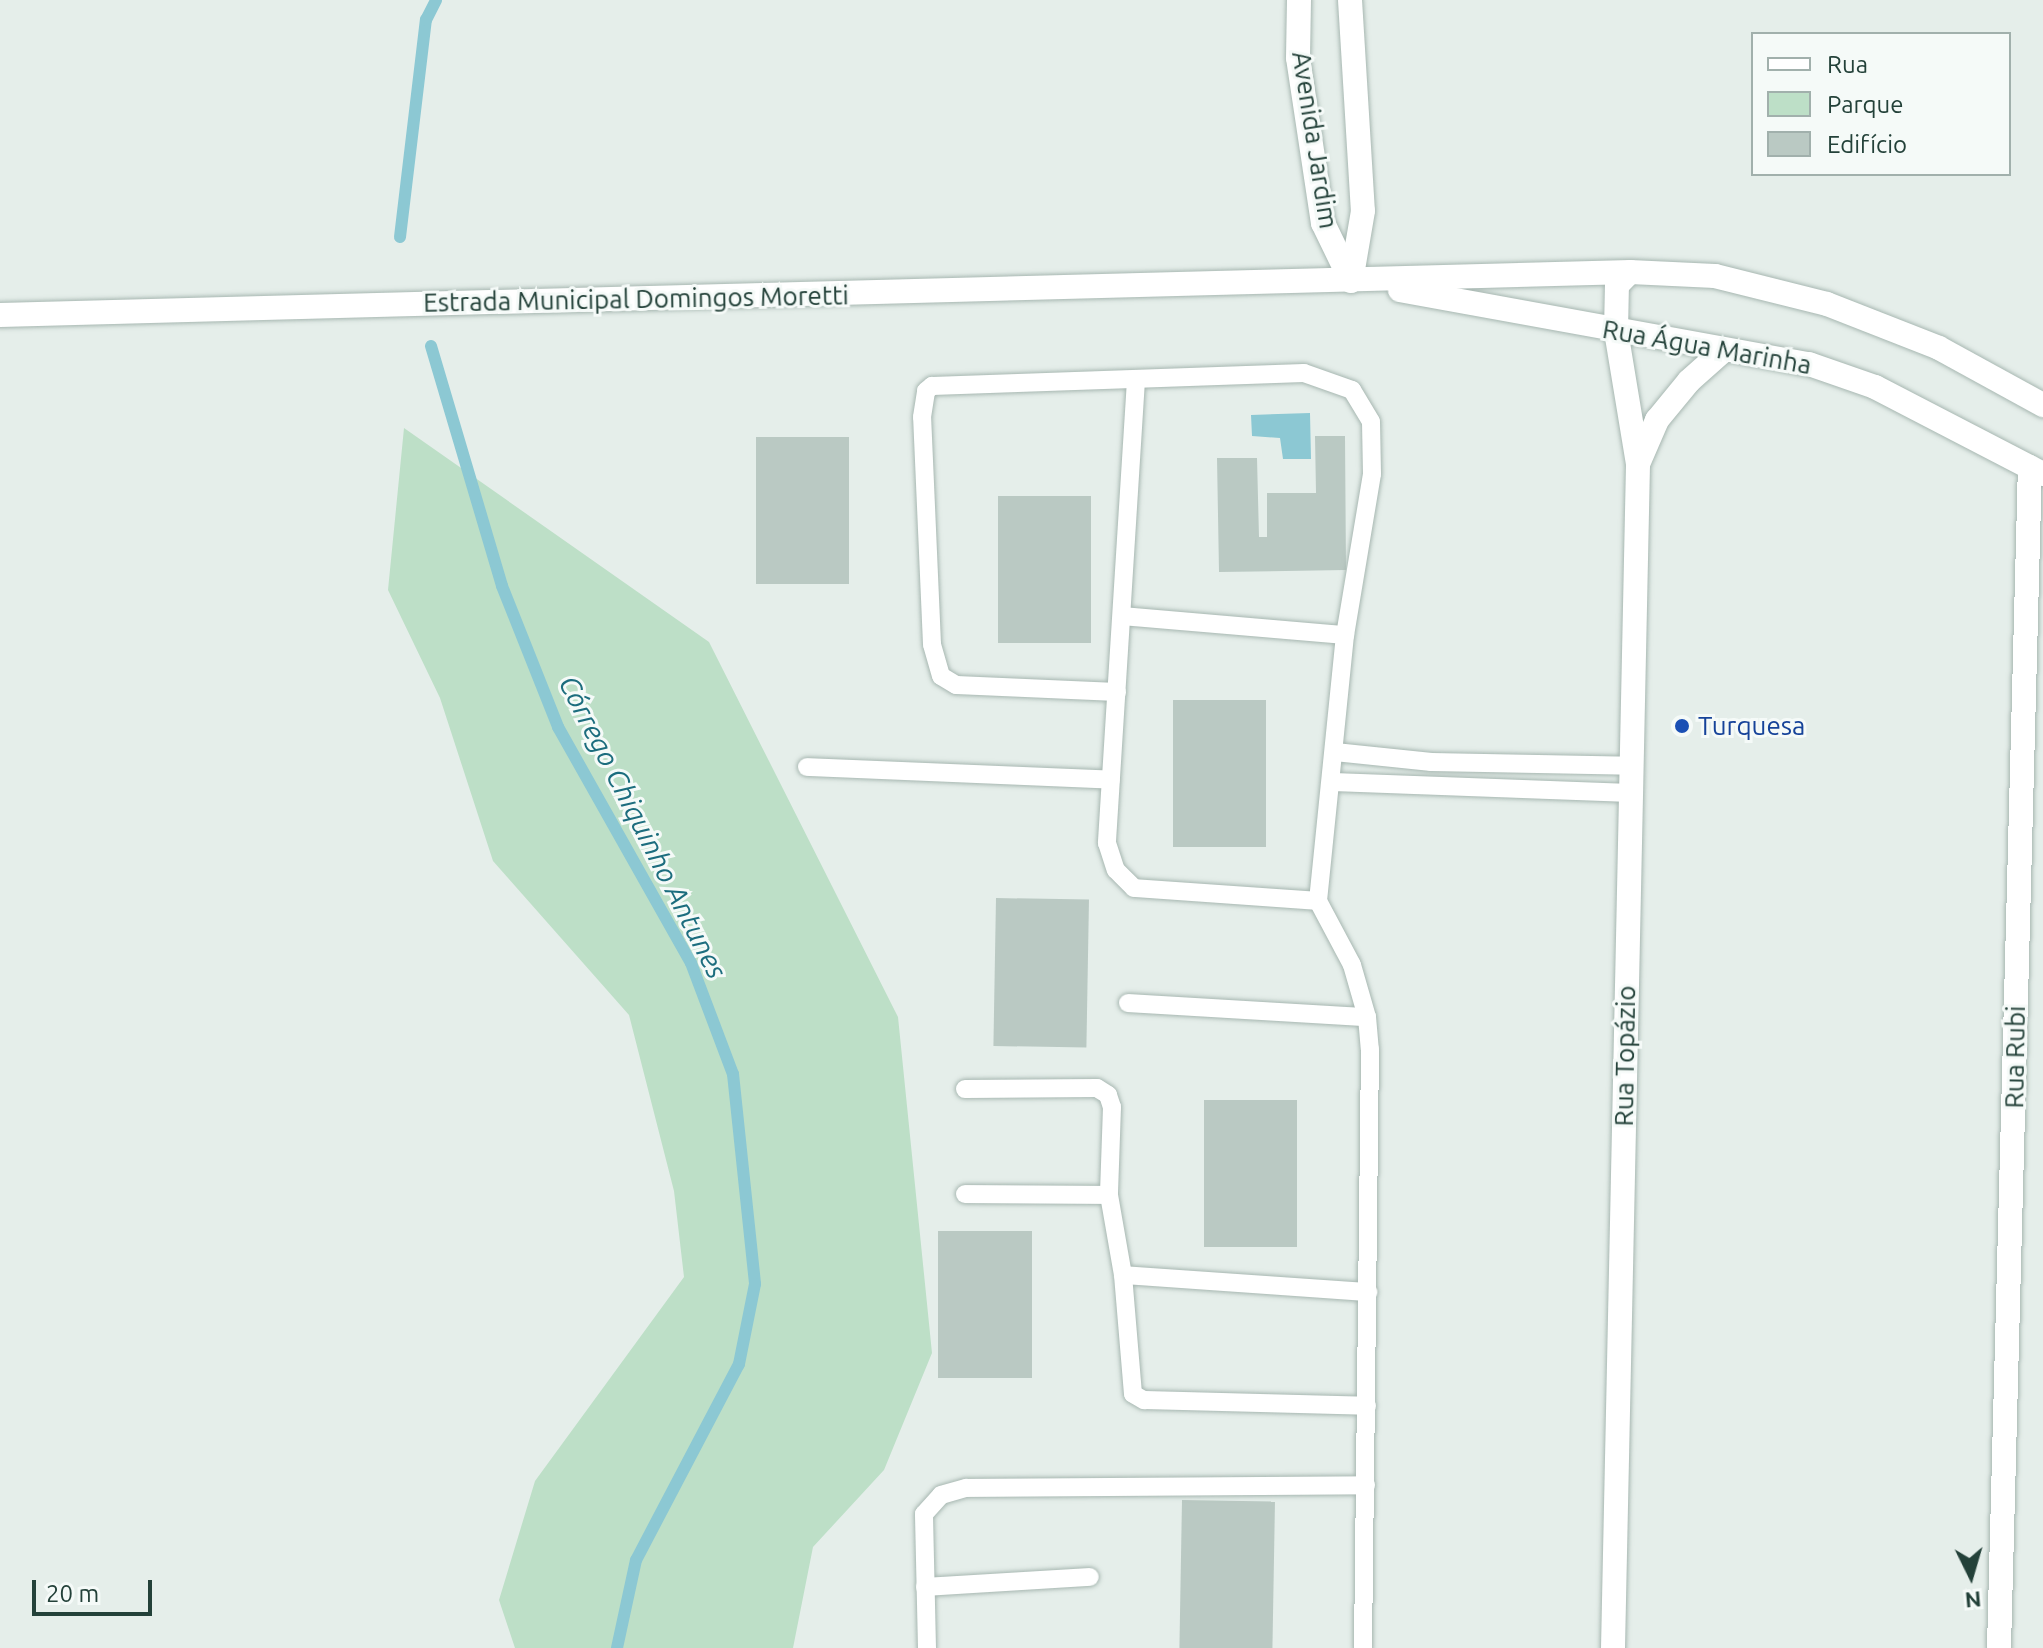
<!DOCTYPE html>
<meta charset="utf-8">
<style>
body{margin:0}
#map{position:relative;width:2043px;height:1648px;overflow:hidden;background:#e5eeea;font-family:Ubuntu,sans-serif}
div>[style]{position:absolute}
.green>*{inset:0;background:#bddfc7}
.water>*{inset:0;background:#8cc8d3}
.stream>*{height:12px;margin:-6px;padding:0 6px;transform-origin:6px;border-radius:6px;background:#8cc8d3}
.building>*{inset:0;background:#bac9c3;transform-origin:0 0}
.roads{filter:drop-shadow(0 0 2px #a7b7b1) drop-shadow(0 0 2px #a7b7b1)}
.lane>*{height:18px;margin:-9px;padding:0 9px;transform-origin:9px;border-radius:9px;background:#fff}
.street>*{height:24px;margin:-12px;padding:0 12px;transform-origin:12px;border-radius:12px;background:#fff}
.secondary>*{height:24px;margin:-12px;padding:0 12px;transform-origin:12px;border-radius:12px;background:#fff}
.dots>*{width:22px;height:22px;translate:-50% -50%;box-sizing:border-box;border:4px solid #f5faf8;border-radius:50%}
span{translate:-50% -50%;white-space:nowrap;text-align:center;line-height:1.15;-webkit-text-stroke:6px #f5faf8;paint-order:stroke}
.street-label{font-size:26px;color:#234139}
.transit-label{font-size:26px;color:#164399}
.left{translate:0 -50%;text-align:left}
.water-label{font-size:28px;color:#1c6d7e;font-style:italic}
.legend{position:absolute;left:1751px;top:32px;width:260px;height:144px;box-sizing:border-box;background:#f5faf8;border:2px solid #a1b0ac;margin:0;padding:10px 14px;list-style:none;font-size:24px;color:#234139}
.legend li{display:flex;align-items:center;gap:16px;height:40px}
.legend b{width:40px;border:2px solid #a1b0ac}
.north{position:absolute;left:1931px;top:1536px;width:80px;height:80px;-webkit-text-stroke:6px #f5faf8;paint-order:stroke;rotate:175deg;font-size:22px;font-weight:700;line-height:32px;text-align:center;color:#234139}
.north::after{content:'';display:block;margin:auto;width:28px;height:36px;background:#234139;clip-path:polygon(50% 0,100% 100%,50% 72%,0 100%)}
.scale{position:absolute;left:32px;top:1580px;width:120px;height:36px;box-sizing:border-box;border:4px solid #234139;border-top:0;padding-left:10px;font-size:24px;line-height:28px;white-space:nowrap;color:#234139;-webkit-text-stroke:6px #f5faf8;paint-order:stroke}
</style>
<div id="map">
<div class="green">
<i style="clip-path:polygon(404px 428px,709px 642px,898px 1017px,932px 1353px,884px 1470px,813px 1547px,793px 1648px,515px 1648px,499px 1600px,535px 1481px,684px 1277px,674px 1191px,629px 1015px,493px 861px,440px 698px,388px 590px)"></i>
</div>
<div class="water">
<i style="clip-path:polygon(1310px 413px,1311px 459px,1283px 459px,1280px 438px,1252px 436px,1251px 415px)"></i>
</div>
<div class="stream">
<i style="left:400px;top:237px;width:219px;rotate:-83.2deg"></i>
<i style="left:426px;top:20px;width:22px;rotate:-63deg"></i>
<i style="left:431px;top:346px;width:250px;rotate:73.5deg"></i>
<i style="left:502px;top:586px;width:152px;rotate:68.3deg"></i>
<i style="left:558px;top:727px;width:271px;rotate:60.6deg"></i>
<i style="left:691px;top:963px;width:119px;rotate:69.3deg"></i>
<i style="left:733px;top:1074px;width:211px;rotate:84deg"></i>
<i style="left:755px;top:1284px;width:82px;rotate:101.3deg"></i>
<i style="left:739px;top:1364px;width:221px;rotate:117.7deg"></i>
<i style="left:636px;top:1560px;width:90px;rotate:102.2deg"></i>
</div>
<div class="building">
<i style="clip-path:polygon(1315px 436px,1345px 436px,1346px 570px,1219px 572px,1217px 458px,1257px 458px,1259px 537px,1267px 537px,1267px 493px,1316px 493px)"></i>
<i style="left:756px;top:437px;width:93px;height:147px"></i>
<i style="left:998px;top:496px;width:93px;height:147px"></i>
<i style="left:1173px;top:700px;width:93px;height:147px"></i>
<i style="left:996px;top:898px;width:93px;height:148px;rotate:1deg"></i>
<i style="left:1204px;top:1100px;width:93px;height:147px"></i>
<i style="left:938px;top:1231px;width:94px;height:147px"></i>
<i style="left:1182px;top:1500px;width:93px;height:148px;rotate:1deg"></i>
</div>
<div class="roads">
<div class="lane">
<i style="left:1136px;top:380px;width:464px;rotate:93.6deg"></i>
<i style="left:1107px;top:843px;width:28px;rotate:72deg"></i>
<i style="left:1116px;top:870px;width:25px;rotate:45deg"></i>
<i style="left:1134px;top:888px;width:184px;rotate:4deg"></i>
<i style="left:1122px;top:616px;width:224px;rotate:4.9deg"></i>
<i style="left:1117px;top:692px;width:161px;rotate:-177.5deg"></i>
<i style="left:956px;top:685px;width:17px;rotate:-149deg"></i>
<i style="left:941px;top:676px;width:33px;rotate:-106deg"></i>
<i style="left:932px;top:644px;width:227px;rotate:-92.5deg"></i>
<i style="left:922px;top:417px;width:26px;rotate:-81deg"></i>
<i style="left:926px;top:391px;width:8px;rotate:-40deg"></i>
<i style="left:932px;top:386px;width:372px;rotate:-2deg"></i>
<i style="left:1304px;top:373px;width:51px;rotate:19.5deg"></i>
<i style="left:1352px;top:390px;width:37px;rotate:59deg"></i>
<i style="left:1371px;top:422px;width:52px;rotate:88.9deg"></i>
<i style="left:1372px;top:474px;width:163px;rotate:99.5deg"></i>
<i style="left:1345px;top:635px;width:267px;rotate:95.8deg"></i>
<i style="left:1318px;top:901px;width:72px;rotate:62deg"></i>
<i style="left:1352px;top:965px;width:54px;rotate:73.9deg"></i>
<i style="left:1367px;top:1017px;width:32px;rotate:85deg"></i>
<i style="left:1370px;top:1049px;width:599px;rotate:90.67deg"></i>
<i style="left:1335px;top:752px;width:97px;rotate:5.9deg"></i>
<i style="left:1431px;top:762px;width:200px;rotate:1.1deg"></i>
<i style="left:807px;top:767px;width:304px;rotate:2.4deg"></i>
<i style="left:1333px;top:782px;width:298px;rotate:2.1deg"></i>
<i style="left:1128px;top:1003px;width:239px;rotate:3.4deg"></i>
<i style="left:965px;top:1089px;width:132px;rotate:-0.4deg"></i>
<i style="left:1097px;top:1088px;width:13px;rotate:32deg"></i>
<i style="left:1108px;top:1095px;width:13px;rotate:72deg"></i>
<i style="left:1112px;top:1107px;width:88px;rotate:92deg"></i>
<i style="left:1109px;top:1195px;width:81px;rotate:80.1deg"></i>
<i style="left:1123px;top:1275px;width:119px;rotate:85.2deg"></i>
<i style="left:1133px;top:1394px;width:13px;rotate:29deg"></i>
<i style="left:1144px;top:1400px;width:223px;rotate:1.5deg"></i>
<i style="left:965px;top:1194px;width:144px;rotate:0.4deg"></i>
<i style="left:1123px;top:1275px;width:246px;rotate:4deg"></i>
<i style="left:925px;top:1587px;width:165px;rotate:-3.5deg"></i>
<i style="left:927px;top:1648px;width:134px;rotate:-91.3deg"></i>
<i style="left:924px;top:1514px;width:25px;rotate:-48deg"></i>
<i style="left:941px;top:1495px;width:26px;rotate:-16deg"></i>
<i style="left:966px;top:1488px;width:400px;rotate:-0.4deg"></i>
</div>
<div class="street">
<i style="left:1299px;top:0;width:58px;rotate:91deg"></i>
<i style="left:1298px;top:58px;width:167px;rotate:81.4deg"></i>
<i style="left:1323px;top:223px;width:64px;rotate:64.2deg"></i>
<i style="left:1350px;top:0;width:211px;rotate:86.5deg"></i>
<i style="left:1363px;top:211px;width:71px;rotate:99.7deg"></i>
<i style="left:1638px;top:464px;width:48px;rotate:-66.6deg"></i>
<i style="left:1657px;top:420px;width:50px;rotate:-50.6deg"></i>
<i style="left:1689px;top:381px;width:47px;rotate:-41.5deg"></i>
<i style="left:1613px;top:1648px;width:1184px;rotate:-88.79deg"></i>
<i style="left:1638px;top:464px;width:135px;rotate:-99.4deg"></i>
<i style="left:1999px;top:1648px;width:1181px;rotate:-88.5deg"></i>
</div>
<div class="secondary">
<i style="left:1400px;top:290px;width:416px;rotate:10.3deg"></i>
<i style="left:1809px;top:364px;width:70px;rotate:19.2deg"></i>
<i style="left:1875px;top:387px;width:189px;rotate:27.4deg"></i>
<i style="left:0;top:315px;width:1631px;rotate:-1.51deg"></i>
<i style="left:1630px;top:272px;width:85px;rotate:2.7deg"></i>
<i style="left:1715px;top:276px;width:115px;rotate:14deg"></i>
<i style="left:1827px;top:304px;width:120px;rotate:21.4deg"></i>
<i style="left:1939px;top:348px;width:119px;rotate:28.7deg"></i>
<i style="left:1616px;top:331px;width:46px;rotate:-88.8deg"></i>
<i style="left:1617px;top:285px;width:18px;rotate:-45deg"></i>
</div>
</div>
<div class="dots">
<i style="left:1682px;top:726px;background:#1a4fb4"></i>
</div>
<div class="street-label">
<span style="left:1315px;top:140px;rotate:81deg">Avenida Jardim</span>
<span style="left:636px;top:299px;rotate:-1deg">Estrada Municipal Domingos Moretti</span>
<span style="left:1707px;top:347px;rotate:10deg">Rua Água Marinha</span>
<span style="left:1625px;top:1056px;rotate:-89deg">Rua Topázio</span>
<span style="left:2015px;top:1057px;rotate:-89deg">Rua Rubi</span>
</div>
<div class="transit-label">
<span class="left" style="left:1698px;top:726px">Turquesa</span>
</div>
<div class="water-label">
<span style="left:643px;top:827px;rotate:63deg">Córrego Chiquinho Antunes</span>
</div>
<ul class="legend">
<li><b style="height:10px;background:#fff"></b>Rua</li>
<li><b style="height:22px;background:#bddfc7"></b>Parque</li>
<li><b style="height:22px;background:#bac9c3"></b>Edifício</li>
</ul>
<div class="north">N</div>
<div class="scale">20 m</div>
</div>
